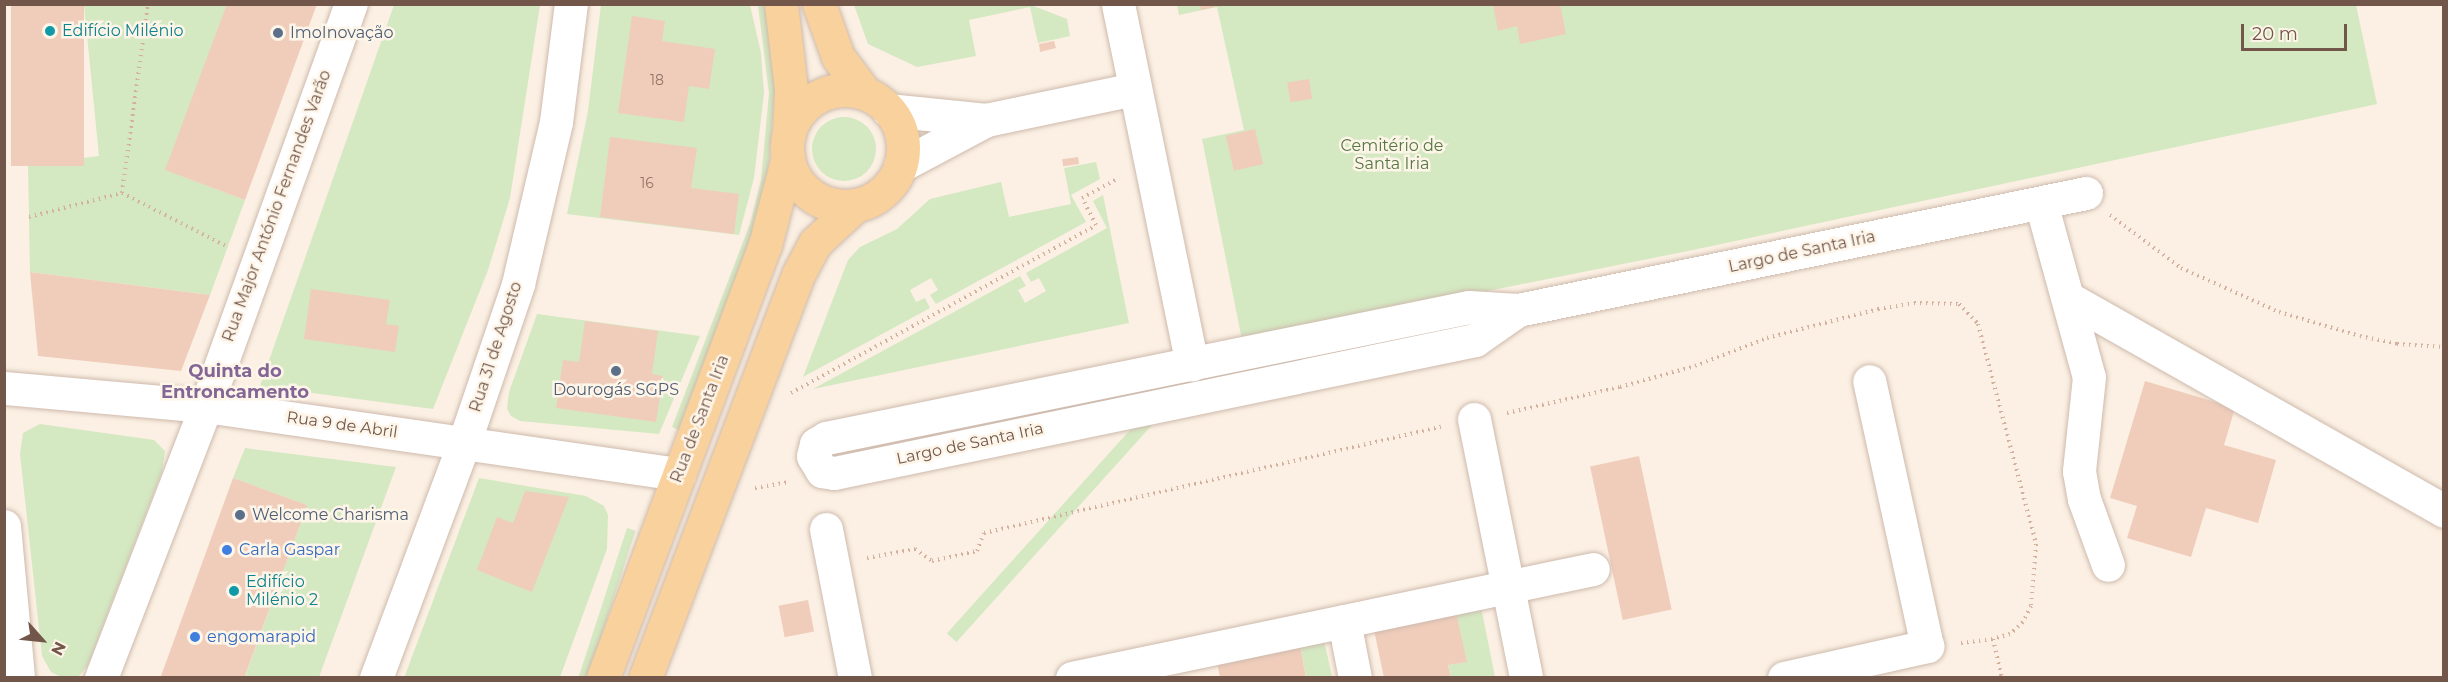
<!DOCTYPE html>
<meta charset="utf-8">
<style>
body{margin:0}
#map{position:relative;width:2448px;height:682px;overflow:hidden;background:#fbf0e3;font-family:Montserrat,sans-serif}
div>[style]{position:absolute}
.green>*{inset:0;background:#d4e8c2;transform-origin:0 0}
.round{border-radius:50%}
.building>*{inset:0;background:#f0cdbb;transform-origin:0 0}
.path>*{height:4px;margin-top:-2px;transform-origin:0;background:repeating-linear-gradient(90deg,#d4b19f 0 1.5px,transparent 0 6px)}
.roads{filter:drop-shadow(0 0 2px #cebaad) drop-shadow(0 0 2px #cebaad)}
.minor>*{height:33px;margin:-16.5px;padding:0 16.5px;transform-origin:16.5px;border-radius:16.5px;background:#fff}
.major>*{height:33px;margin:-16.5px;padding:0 16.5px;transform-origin:16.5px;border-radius:16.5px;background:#f8d19d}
.major>.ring{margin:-16.5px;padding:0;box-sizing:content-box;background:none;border:33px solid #f8d19d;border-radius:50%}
.dots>*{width:16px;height:16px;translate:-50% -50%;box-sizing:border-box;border:3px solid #fef5e9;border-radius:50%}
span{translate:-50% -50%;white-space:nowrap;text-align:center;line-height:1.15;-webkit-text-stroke:5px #fef5e9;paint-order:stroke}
.number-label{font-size:14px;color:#927466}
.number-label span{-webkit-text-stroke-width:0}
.culture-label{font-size:16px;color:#0d838f}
.left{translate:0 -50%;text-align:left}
.service-label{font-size:16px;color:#4e5e75}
.park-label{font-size:16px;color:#557842}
.street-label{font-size:16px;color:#72564a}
.shop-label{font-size:16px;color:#366cbe}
.neighbourhood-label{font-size:18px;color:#836695;font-weight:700}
.frame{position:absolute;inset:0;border:6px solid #72564a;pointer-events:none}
.north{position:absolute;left:12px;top:610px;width:60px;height:60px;-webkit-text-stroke:4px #fef5e9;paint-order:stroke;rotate:117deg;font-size:16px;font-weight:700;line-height:24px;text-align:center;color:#72564a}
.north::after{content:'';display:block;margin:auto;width:21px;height:27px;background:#72564a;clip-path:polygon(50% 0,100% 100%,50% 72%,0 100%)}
.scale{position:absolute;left:2241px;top:24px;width:106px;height:27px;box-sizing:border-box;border:3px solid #72564a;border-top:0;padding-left:8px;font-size:18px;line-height:21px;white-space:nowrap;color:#72564a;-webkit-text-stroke:4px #fef5e9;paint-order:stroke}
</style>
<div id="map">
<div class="green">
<i style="clip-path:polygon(84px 5px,227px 5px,166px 170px,245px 200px,210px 295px,30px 272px,28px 165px,99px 156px)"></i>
<i style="clip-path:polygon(394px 5px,540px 5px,510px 198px,488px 270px,433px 409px,260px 386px)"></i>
<i style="clip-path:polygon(601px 5px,750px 5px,761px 53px,764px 93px,754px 178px,739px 235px,567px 214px,588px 111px)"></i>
<i style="clip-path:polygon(758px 5px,764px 5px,770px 28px,775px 90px,768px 173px,756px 226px,679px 430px,672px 427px,750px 224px,761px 180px,769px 93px)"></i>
<i style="clip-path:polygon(854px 5px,1031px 5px,1067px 19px,1070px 36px,1038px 43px,1030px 7px,969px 20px,976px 56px,917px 67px,868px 44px)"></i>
<i style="clip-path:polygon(1177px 5px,2356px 5px,2377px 104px,1693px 250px,1242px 340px,1202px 139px,1244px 130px,1217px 7px,1179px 15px)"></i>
<i class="round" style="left:812px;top:117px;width:64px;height:64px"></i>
<i style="clip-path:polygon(1096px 162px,1100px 179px,1071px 195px,1086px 222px,936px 304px,930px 295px,938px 290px,931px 278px,910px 290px,916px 302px,925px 298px,930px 308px,803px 377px,848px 260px,860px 247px,897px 229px,930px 199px,1001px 182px,1009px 217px,1071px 204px,1064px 168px)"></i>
<i style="clip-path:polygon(1103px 195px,1129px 323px,813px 389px,1020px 276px,1026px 286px,1018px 290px,1025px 303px,1046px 291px,1039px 278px,1031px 282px,1026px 273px,1107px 228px,1093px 201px)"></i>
<i style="clip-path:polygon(537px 314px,700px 336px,659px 434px,520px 421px,511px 416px,507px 409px,509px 392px)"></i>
<i style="left:1175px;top:380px;width:13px;height:341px;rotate:42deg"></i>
<i style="clip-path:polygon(40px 424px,154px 440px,165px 451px,162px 472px,88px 665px,78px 677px,61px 677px,51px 672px,42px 656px,20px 454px,23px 433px)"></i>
<i style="clip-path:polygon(245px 448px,396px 467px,319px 677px,245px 677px,307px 505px,233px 478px)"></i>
<i style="clip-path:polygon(479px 478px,586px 496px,604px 506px,608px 515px,607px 549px,560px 677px,404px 678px)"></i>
<i style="left:627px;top:528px;width:9px;height:159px;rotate:18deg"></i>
<i style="clip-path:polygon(1481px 607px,1495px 677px,1451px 677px,1448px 665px,1466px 662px,1456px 612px)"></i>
<i style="clip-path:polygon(1324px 640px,1332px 677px,1306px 677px,1300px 645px)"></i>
</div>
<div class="building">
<i style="left:11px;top:4px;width:73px;height:162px"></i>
<i style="clip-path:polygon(227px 4px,317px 4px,245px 200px,165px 170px)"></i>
<i style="clip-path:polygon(1200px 4px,1224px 4px,1224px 5px,1201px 10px)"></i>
<i style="clip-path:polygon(1493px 4px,1560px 4px,1566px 34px,1520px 44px,1517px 26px,1498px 31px)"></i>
<i style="clip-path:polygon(632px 16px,665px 21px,662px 41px,715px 49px,709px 89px,689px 86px,684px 122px,618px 113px)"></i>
<i style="clip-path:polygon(1054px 41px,1056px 48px,1040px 52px,1039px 44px)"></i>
<i style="left:1309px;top:79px;width:20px;height:22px;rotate:81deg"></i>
<i style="left:1255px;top:129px;width:36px;height:30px;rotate:77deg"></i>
<i style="clip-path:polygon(610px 137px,697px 148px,691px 188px,739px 194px,734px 234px,600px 217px)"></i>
<i style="left:1078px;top:157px;width:7px;height:16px;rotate:82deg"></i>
<i style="clip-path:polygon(30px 272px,210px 295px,181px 371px,38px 356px)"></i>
<i style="clip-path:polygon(311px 289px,390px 300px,386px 324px,399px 326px,395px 352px,304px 339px)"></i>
<i style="clip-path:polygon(585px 321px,658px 331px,652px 374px,663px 376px,656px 422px,556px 408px,563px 360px,579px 362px)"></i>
<i style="clip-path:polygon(2145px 381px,2235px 408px,2224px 445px,2276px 460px,2258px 523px,2206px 508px,2191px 557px,2127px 538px,2137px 506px,2110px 498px)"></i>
<i style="left:1639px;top:456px;width:157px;height:50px;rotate:78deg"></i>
<i style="left:233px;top:478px;width:79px;height:213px;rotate:20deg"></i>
<i style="clip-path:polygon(525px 491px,569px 497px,532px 592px,477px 570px,497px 517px,513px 523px)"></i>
<i style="left:808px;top:600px;width:32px;height:30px;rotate:79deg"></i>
<i style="clip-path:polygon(1456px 612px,1467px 662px,1448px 665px,1451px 678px,1384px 678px,1374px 630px)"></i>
<i style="clip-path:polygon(1300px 645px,1306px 678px,1220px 678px,1217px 662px)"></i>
</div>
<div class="path">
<i style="left:122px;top:193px;width:191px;rotate:-82.2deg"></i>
<i style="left:2110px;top:215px;width:89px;rotate:36.7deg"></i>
<i style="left:2181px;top:268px;width:107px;rotate:24.2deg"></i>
<i style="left:2279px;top:312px;width:84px;rotate:16.5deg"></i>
<i style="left:2360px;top:336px;width:38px;rotate:12deg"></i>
<i style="left:2397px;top:344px;width:47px;rotate:3.7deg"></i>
<i style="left:29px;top:217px;width:96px;rotate:-14.5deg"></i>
<i style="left:122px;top:193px;width:119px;rotate:27deg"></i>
<i style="left:791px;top:393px;width:348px;rotate:-28.8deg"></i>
<i style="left:1096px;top:225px;width:30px;rotate:-117deg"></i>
<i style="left:1082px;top:198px;width:42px;rotate:-28.4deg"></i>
<i style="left:1507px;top:413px;width:116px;rotate:-13deg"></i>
<i style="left:1620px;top:387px;width:78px;rotate:-15.6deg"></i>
<i style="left:1695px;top:366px;width:77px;rotate:-21.3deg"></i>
<i style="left:1767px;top:338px;width:115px;rotate:-14.6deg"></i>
<i style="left:1878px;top:309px;width:36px;rotate:-9deg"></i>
<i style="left:1914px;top:303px;width:45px;rotate:1.3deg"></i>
<i style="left:1959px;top:304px;width:28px;rotate:46deg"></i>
<i style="left:1978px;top:324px;width:228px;rotate:75.2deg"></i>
<i style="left:2036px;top:544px;width:62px;rotate:94.6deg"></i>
<i style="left:2031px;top:606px;width:18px;rotate:117deg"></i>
<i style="left:2023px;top:622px;width:18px;rotate:137deg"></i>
<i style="left:2010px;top:634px;width:18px;rotate:164deg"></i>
<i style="left:755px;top:488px;width:35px;rotate:-10deg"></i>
<i style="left:867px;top:558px;width:49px;rotate:-10.6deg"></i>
<i style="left:915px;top:549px;width:21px;rotate:35deg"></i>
<i style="left:932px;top:561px;width:46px;rotate:-12.5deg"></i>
<i style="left:977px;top:551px;width:19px;rotate:-69deg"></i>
<i style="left:984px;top:533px;width:469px;rotate:-13.1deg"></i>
<i style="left:1961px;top:643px;width:32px;rotate:-7deg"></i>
<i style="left:1993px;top:639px;width:40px;rotate:77deg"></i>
</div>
<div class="roads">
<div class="minor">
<i style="left:1118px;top:4px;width:368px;rotate:78.4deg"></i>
<i style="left:888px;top:110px;width:99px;rotate:5.8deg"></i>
<i style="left:900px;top:166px;width:98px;rotate:-28.1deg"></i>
<i style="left:986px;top:120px;width:152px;rotate:-11.8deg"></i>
<i style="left:2041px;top:203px;width:180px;rotate:74.6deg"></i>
<i style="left:2089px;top:377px;width:95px;rotate:96.1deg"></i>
<i style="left:2079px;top:471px;width:28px;rotate:80deg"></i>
<i style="left:2084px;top:499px;width:70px;rotate:70deg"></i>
<i style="left:2068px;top:298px;width:432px;rotate:29.5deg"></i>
<i style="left:1518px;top:310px;width:52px;rotate:145.1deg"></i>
<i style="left:1475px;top:340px;width:655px;rotate:168.28deg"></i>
<i style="left:834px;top:473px;width:12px;rotate:-171deg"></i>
<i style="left:822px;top:471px;width:17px;rotate:-121deg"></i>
<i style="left:813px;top:456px;width:12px;rotate:-76deg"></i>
<i style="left:816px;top:444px;width:12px;rotate:-31deg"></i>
<i style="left:826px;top:438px;width:656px;rotate:-11.52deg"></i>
<i style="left:1469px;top:307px;width:49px;rotate:3.5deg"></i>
<i style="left:1518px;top:310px;width:580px;rotate:-11.64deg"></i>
<i style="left:4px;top:388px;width:203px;rotate:5.1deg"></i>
<i style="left:206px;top:406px;width:478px;rotate:8.2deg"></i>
<i style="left:1474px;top:419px;width:264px;rotate:78.6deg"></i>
<i style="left:4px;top:526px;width:153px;rotate:84.7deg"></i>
<i style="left:826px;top:529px;width:152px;rotate:79deg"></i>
<i style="left:1344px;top:621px;width:58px;rotate:79.1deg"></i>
<i style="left:101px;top:678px;width:292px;rotate:-68.9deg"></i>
<i style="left:206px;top:406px;width:427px;rotate:-70.2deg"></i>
<i style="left:376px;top:678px;width:251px;rotate:-69.5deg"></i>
<i style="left:464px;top:443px;width:168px;rotate:-71.2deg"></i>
<i style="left:518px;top:284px;width:166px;rotate:-76.8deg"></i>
<i style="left:556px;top:122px;width:119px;rotate:-82.8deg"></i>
<i style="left:1072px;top:678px;width:532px;rotate:-11.82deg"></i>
<i style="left:1784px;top:678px;width:147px;rotate:-12.6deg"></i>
<i style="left:1927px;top:646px;width:271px;rotate:-102.3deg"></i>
</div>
<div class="major">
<i style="left:781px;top:4px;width:86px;rotate:83.3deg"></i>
<i style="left:791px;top:89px;width:45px;rotate:92.5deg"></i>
<i style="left:819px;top:4px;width:56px;rotate:70.3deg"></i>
<i style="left:838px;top:57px;width:45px;rotate:53.1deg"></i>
<i class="ring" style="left:787px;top:90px;width:83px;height:83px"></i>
<i style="left:603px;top:678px;width:462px;rotate:-69.5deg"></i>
<i style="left:765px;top:245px;width:91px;rotate:-75.4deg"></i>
<i style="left:645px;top:678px;width:433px;rotate:-69.2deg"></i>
<i style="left:799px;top:273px;width:34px;rotate:-62deg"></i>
<i style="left:815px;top:243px;width:54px;rotate:-42.8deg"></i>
</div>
</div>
<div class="dots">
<i style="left:50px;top:31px;background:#0f9aa8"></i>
<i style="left:278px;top:33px;background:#5c6f8a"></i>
<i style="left:616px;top:371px;background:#5c6f8a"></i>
<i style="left:240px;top:515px;background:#5c6f8a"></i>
<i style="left:227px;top:550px;background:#3f7fe0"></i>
<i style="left:234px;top:591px;background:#0f9aa8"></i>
<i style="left:195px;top:637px;background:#3f7fe0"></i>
</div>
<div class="number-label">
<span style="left:657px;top:80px">18</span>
<span style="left:647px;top:183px">16</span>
</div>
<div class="culture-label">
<span class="left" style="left:62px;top:31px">Edifício Milénio</span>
<span class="left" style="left:246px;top:591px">Edifício<br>Milénio 2</span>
</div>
<div class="service-label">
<span class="left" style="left:290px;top:33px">ImoInovação</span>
<span style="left:616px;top:390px">Dourogás SGPS</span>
<span class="left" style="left:252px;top:515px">Welcome Charisma</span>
</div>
<div class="park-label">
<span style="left:1392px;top:155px">Cemitério de<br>Santa Iria</span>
</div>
<div class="street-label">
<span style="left:277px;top:206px;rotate:-70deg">Rua Major António Fernandes Varão</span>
<span style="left:1802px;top:252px;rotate:-12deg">Largo de Santa Iria</span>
<span style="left:496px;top:347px;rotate:-72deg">Rua 31 de Agosto</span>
<span style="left:700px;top:419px;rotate:-69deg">Rua de Santa Iria</span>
<span style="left:342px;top:425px;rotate:8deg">Rua 9 de Abril</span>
<span style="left:970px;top:444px;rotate:-12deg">Largo de Santa Iria</span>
</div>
<div class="shop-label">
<span class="left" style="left:239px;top:550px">Carla Gaspar</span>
<span class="left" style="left:207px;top:637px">engomarapid</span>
</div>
<div class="neighbourhood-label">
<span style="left:235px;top:382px">Quinta do<br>Entroncamento</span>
</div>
<div class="frame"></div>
<div class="north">N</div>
<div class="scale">20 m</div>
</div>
